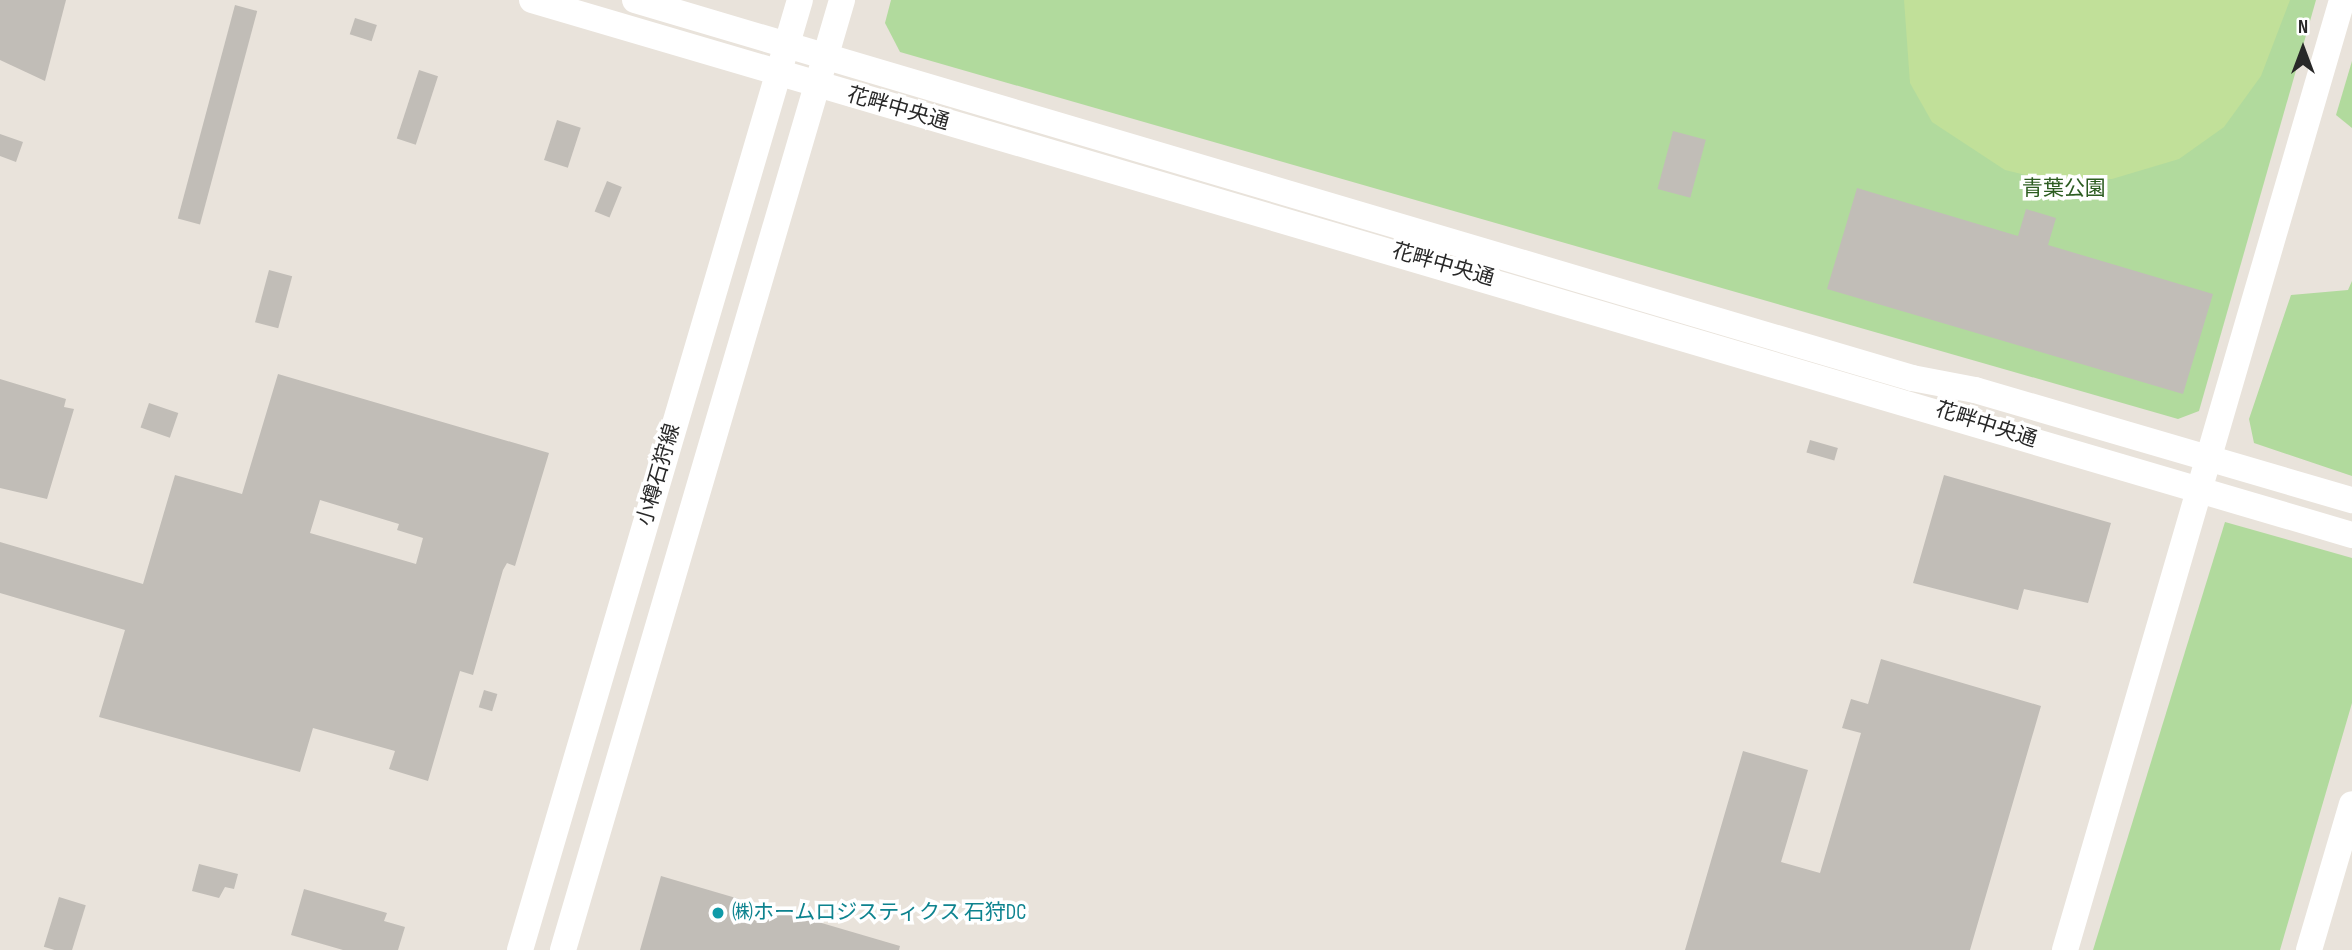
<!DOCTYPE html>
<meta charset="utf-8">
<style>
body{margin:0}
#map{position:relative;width:2352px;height:950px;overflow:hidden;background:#e9e3db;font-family:"Sofia Sans Condensed","Noto Sans JP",sans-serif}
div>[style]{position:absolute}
.green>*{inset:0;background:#b1da9d}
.pitch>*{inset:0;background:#c1e099}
.building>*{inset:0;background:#c1bdb7;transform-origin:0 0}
.secondary>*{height:26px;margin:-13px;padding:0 13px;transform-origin:13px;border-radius:13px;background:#fff}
.dots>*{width:19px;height:19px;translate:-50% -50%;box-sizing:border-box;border:4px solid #fff;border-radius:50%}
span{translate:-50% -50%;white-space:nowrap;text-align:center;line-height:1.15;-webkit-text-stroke:7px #fff;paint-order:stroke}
.street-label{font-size:21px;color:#282828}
.park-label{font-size:21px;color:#2c5c21}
.culture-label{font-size:21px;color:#0d838f}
.left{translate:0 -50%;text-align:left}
.north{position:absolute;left:2268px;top:14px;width:70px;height:70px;-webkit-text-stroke:5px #fff;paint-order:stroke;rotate:0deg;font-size:19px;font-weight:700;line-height:28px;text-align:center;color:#282828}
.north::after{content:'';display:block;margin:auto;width:24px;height:32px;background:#282828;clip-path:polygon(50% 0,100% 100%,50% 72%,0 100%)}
</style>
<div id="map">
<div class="green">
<i style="clip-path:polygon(891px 0,2316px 0,2199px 411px,2178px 419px,900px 52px,885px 23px)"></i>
<i style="clip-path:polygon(2352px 61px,2352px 128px,2336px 115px)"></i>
<i style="clip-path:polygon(2352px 281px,2352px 476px,2254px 443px,2249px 419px,2291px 295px,2348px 290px)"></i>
<i style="clip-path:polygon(2225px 522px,2352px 558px,2352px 703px,2280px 950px,2093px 950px)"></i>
</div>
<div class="pitch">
<i style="clip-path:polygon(1904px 0,2290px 0,2261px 76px,2224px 127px,2179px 159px,2112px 179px,2050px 181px,2005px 170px,1932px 122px,1910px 83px)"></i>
</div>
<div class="building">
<i style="clip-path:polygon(0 0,66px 0,45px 81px,0 60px)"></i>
<i style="left:235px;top:5px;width:23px;height:221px;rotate:15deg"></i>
<i style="left:355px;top:18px;width:23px;height:17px;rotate:18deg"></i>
<i style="left:419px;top:70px;width:20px;height:72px;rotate:18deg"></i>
<i style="left:557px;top:120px;width:25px;height:42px;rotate:18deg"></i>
<i style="left:1673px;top:131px;width:34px;height:60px;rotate:15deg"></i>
<i style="clip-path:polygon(0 134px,23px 142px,16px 162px,0 156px)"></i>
<i style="left:607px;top:181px;width:16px;height:33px;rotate:22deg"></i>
<i style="clip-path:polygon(1857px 188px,2018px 236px,2026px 209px,2056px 218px,2048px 245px,2213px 294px,2183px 394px,1827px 289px)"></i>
<i style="left:269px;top:270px;width:24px;height:54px;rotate:15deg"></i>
<i style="clip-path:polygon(evenodd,278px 374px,549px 453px,515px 566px,507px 563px,503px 570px,473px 675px,460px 671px,428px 781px,389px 769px,395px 751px,313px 728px,300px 772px,99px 717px,125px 630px,0 593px,0 542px,143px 584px,175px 475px,242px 494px,278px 374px,320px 500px,399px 524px,397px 530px,423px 538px,416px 564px,310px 533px,320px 500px)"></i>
<i style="clip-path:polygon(0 379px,66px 399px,64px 407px,74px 409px,47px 499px,0 488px)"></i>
<i style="left:149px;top:403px;width:31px;height:26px;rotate:19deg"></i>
<i style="left:1810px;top:440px;width:29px;height:13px;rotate:16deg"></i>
<i style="clip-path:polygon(1944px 475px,2111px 523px,2088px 603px,2024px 589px,2018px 610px,1913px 583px)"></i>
<i style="clip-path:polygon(1881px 659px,2041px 706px,1970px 950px,1685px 950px,1743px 751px,1808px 770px,1781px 862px,1820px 873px,1861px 733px,1842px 728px,1851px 699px,1868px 704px)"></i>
<i style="left:484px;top:690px;width:14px;height:18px;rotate:17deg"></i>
<i style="clip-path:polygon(199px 864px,238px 874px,234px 889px,225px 887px,219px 898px,192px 891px)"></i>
<i style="clip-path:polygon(661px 876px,900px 946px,899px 950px,640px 950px)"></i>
<i style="clip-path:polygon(304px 889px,387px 913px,384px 921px,405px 927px,398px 950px,343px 950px,291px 935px)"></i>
<i style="left:59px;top:897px;width:28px;height:52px;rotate:17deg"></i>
</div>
<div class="secondary">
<i style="left:532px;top:0;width:1897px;rotate:16.38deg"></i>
<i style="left:635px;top:0;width:1332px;rotate:16.49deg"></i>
<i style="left:1912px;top:378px;width:64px;rotate:10.8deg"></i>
<i style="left:1975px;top:390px;width:393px;rotate:16.3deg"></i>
<i style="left:520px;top:950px;width:990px;rotate:-73.58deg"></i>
<i style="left:563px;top:950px;width:990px;rotate:-73.63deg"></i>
<i style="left:2065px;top:950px;width:990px;rotate:-73.74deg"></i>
<i style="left:2309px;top:950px;width:152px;rotate:-73.6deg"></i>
</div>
<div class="dots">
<i style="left:718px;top:913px;background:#0f9aa8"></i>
</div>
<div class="street-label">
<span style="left:898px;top:109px;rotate:16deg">花畔中央通</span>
<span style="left:1443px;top:265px;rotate:16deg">花畔中央通</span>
<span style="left:1986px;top:425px;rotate:18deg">花畔中央通</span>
<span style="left:659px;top:475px;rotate:-74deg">小樽石狩線</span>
</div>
<div class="park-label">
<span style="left:2064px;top:189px">青葉公園</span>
</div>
<div class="culture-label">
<span class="left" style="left:732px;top:913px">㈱ホームロジスティクス 石狩DC</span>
</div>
<div class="north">N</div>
</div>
